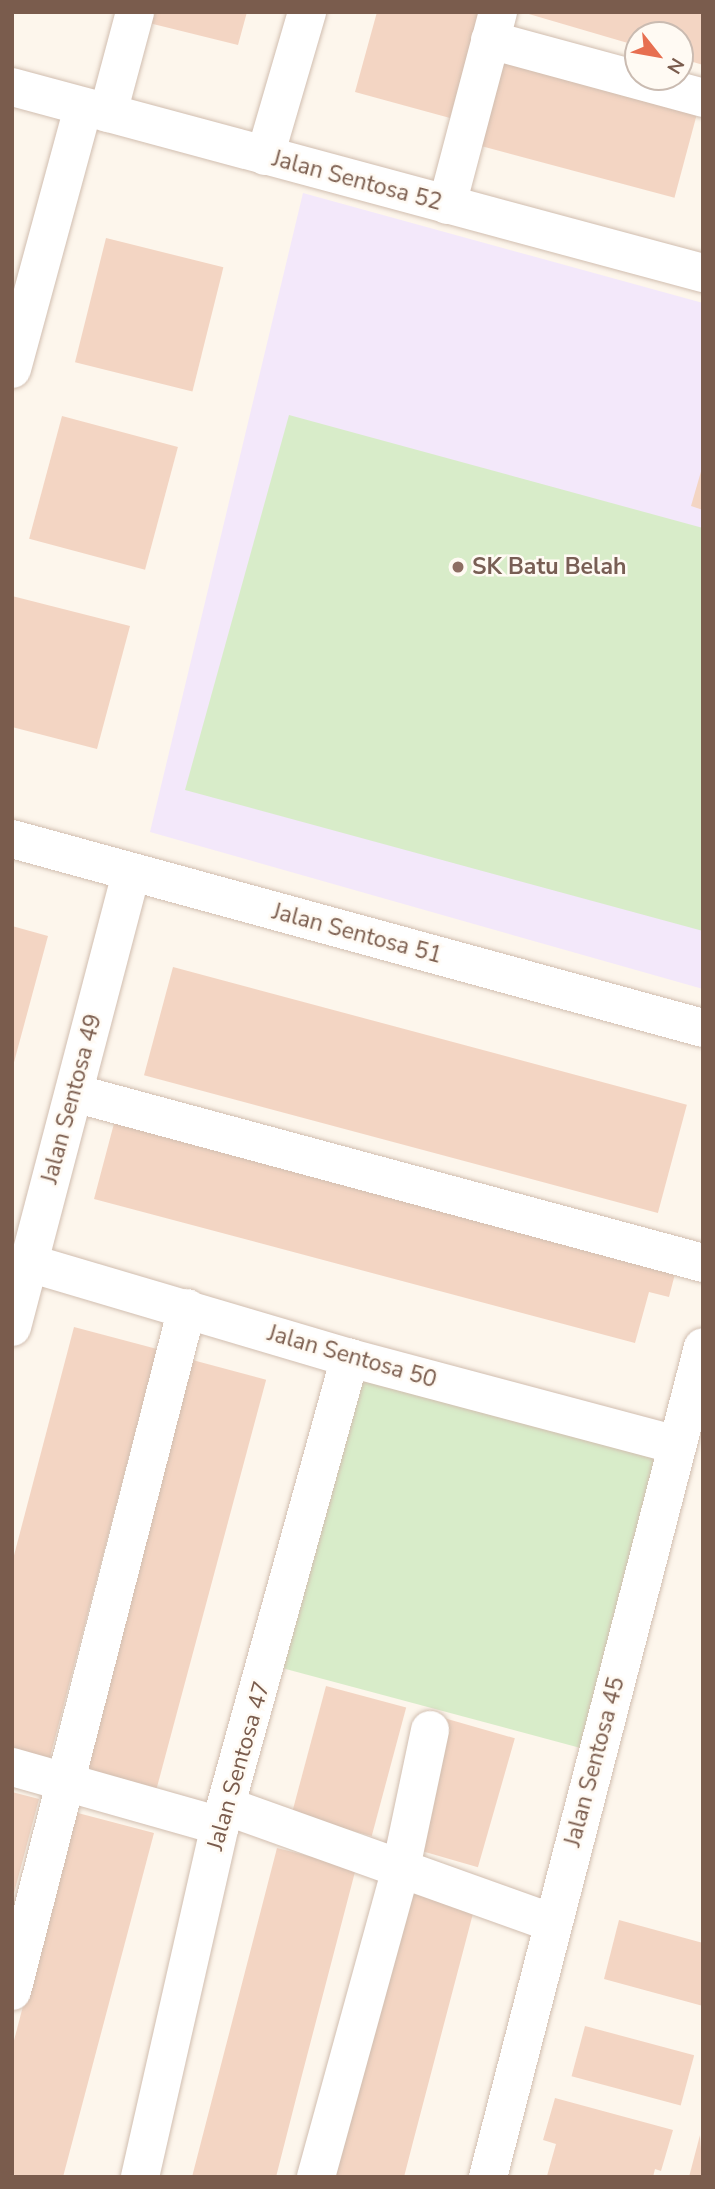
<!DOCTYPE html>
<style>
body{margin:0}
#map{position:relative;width:715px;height:2189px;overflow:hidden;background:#fdf6ec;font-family:"Nunito Sans",sans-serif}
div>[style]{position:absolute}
.education>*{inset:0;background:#f3e8fa}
.green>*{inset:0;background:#d8ecc9;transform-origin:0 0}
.building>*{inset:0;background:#f3d5c3;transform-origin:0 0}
.roads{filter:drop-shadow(0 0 2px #d1beb0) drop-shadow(0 0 2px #d1beb0)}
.minor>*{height:38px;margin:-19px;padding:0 19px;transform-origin:19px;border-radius:19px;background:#fff}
.dots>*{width:19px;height:19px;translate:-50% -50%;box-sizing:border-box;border:4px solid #fffaf3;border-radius:50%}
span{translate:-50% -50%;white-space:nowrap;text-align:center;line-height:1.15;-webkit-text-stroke:5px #fffaf3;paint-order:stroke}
.street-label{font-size:23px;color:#7a5c4d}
.education-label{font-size:23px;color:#785e54;font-weight:700}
.left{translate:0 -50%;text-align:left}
.frame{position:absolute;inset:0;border:14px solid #7a5c4d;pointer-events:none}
.north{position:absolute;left:624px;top:21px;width:70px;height:70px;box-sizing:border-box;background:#fffaf3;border:2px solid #cabbb1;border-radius:50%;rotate:121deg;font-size:19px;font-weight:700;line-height:28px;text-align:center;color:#7a5c4d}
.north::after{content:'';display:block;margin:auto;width:24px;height:32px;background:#e76f51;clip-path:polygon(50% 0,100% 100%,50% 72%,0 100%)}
</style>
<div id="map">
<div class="education">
<i style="clip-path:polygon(303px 193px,703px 303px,703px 989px,150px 832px)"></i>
</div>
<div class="green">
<i style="clip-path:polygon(289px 415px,703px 528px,703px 931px,185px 790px)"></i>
<i style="left:350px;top:1358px;width:338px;height:317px;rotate:15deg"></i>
</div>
<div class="building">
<i style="clip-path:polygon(152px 12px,247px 12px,238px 45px,149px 23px)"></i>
<i style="clip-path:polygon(377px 12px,479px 12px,450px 118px,355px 92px)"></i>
<i style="clip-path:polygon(522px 12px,703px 12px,703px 65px,680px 58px,680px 35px,638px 35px,638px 46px)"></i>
<i style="left:503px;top:38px;width:207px;height:110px;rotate:15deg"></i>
<i style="left:106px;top:238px;width:121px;height:128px;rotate:14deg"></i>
<i style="left:62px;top:416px;width:120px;height:127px;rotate:15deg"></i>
<i style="clip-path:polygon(702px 468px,703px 468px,703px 510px,691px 506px)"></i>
<i style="clip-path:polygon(12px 596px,130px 626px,97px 749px,12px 727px)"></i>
<i style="clip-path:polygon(12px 926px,48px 936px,13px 1066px,12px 1066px)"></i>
<i style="left:173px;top:967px;width:532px;height:112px;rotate:15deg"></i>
<i style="clip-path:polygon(121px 1097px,682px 1247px,669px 1297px,649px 1292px,635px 1343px,94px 1199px)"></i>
<i style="clip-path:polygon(74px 1327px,157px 1349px,48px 1765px,12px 1756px,12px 1563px)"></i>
<i style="left:185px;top:1358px;width:84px;height:428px;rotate:15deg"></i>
<i style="left:326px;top:1686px;width:83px;height:133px;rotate:15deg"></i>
<i style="left:437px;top:1716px;width:81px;height:134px;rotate:16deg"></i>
<i style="clip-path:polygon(12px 1792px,39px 1799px,13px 1897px,12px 1897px)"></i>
<i style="clip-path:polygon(74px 1812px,154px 1833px,63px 2177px,22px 2177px,12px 2174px,12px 2048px)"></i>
<i style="clip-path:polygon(277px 1848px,356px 1868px,302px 2075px,276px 2177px,192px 2177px)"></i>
<i style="clip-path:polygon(395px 1881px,476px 1902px,413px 2142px,404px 2177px,317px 2177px)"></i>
<i style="clip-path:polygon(619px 1920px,703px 1943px,703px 2006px,604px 1979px)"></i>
<i style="left:585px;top:2026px;width:113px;height:52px;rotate:15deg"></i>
<i style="clip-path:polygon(555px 2098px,673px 2130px,661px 2171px,655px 2169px,653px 2177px,547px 2176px,556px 2144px,543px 2140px)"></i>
<i style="clip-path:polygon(700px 2135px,703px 2177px,689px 2177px)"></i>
</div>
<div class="roads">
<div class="minor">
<i style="left:490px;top:40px;width:221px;rotate:15.2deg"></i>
<i style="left:12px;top:87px;width:716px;rotate:15.07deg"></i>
<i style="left:108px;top:113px;width:105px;rotate:-75deg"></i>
<i style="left:265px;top:156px;width:150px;rotate:-73.7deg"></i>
<i style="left:447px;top:205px;width:200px;rotate:-75.2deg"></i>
<i style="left:12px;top:369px;width:271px;rotate:-74.8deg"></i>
<i style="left:12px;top:839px;width:716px;rotate:15.3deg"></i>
<i style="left:74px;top:1093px;width:652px;rotate:15.12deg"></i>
<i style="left:29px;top:1263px;width:335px;rotate:16.5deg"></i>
<i style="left:350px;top:1358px;width:338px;rotate:14.9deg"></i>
<i style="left:12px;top:1327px;width:470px;rotate:-75.3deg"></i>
<i style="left:12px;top:1767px;width:216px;rotate:15.8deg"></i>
<i style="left:226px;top:1806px;width:347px;rotate:19.7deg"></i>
<i style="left:12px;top:1991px;width:705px;rotate:-75.63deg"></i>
<i style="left:140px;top:2177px;width:360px;rotate:-77.2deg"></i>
<i style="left:220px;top:1826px;width:486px;rotate:-74.5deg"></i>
<i style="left:316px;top:2177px;width:320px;rotate:-74.6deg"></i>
<i style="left:401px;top:1868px;width:141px;rotate:-78.1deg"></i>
<i style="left:488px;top:2177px;width:857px;rotate:-75.48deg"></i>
</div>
</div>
<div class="dots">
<i style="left:458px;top:567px;background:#8d6e63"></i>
</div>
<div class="street-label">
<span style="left:357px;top:181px;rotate:15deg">Jalan Sentosa 52</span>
<span style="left:357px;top:934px;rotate:15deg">Jalan Sentosa 51</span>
<span style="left:72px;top:1099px;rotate:-75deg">Jalan Sentosa 49</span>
<span style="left:352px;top:1357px;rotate:16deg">Jalan Sentosa 50</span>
<span style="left:595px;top:1762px;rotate:-75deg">Jalan Sentosa 45</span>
<span style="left:239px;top:1766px;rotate:-74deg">Jalan Sentosa 47</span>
</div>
<div class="education-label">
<span class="left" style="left:472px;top:567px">SK Batu Belah</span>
</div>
<div class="frame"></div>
<div class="north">N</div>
</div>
